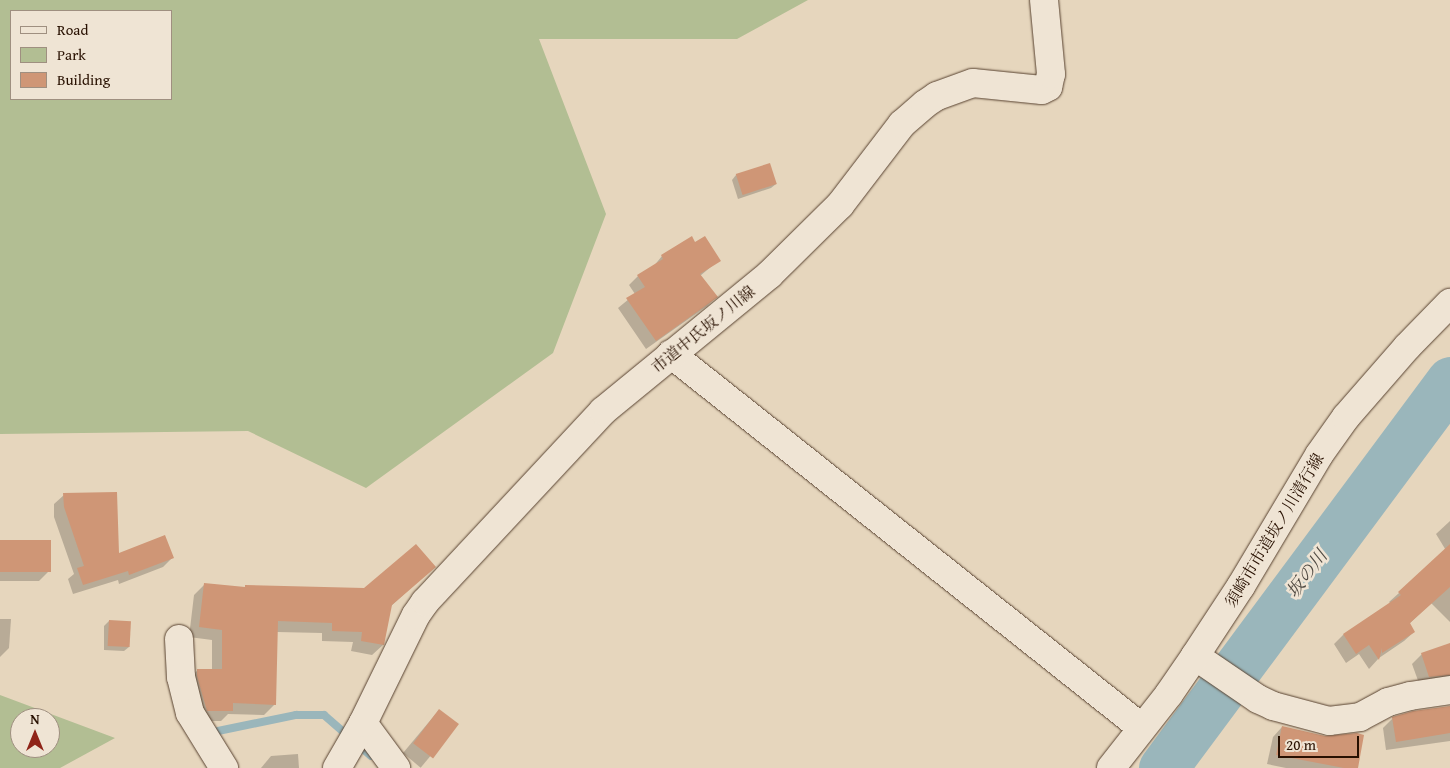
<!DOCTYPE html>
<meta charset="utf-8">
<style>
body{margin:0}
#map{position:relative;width:1450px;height:768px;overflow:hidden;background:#e6d6bd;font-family:"Gentium Book Plus","Noto Serif JP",serif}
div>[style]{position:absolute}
.green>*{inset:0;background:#b2be93}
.shadow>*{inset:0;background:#0003;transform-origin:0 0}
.stream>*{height:8px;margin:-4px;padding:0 4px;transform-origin:4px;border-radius:4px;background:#9ab6bb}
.river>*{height:49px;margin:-24.5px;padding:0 24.5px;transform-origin:24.5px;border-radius:24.5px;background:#9ab6bb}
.building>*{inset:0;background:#cf9676;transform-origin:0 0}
.roads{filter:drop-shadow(0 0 1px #584230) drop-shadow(0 0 1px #584230)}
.minor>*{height:28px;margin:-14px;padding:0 14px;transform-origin:14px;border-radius:14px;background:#efe4d4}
span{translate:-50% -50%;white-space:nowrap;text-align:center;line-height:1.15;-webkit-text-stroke:5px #efe4d4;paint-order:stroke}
.street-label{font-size:16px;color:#281001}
.water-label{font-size:18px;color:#504a42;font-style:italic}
.legend{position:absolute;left:10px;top:10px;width:162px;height:90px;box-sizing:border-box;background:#efe4d4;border:1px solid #9f8f80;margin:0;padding:6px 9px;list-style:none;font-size:15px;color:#281001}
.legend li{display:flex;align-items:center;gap:10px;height:25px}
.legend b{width:25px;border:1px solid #9f8f80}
.north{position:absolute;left:10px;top:708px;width:50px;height:50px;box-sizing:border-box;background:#efe4d4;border:1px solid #9f8f80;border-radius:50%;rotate:0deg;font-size:14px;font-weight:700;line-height:20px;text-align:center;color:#281001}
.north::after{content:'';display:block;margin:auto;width:18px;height:22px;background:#8f2418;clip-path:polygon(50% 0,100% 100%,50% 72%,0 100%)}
.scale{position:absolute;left:1278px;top:736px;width:81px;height:22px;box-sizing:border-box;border:2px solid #281001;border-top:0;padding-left:6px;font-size:15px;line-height:18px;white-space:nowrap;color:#281001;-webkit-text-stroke:4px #efe4d4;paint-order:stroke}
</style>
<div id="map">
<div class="green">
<i style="clip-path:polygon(evenodd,0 0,808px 0,737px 39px,539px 39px,606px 214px,553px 353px,366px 488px,248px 431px,0 434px,0 0,11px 11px,171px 11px,171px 99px,11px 99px,11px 11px)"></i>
<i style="clip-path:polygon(evenodd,0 695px,115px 738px,60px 768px,0 768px,0 695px,20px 718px,50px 718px,50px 748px,20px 748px,20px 718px)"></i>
</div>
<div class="shadow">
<i style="clip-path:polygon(736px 175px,776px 184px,771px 188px,738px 199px,732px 180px)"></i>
<i style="clip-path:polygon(691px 238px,695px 243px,719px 260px,700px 276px,716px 297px,707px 306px,646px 349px,618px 308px,635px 294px,629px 285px,638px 276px,653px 267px,662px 256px)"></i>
<i style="clip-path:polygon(64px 495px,117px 554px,173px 557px,163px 567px,119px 584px,118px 580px,73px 594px,68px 579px,74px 574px,54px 517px,54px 504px)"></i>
<i style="clip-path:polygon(1450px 521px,1450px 557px,1436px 534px)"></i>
<i style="clip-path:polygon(0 541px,49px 571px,39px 581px,0 581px)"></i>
<i style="clip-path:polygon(1450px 559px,1450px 622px,1431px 603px,1409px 624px,1414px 632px,1404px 641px,1379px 658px,1369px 669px,1359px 654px,1346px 663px,1334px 644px,1343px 635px,1391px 604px,1389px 602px,1399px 593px)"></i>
<i style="clip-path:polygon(434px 567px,391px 606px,383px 645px,372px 655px,351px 651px,353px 642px,322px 641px,322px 633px,277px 632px,275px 704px,264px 715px,228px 714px,221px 721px,197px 721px,187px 680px,198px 670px,212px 670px,212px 640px,189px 637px,194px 595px,205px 584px,244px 588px,364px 589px)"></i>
<i style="clip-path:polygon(0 619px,11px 619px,9px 648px,0 657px)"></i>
<i style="clip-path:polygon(109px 621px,129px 647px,124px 651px,104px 650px,104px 626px)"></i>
<i style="clip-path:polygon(1450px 645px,1450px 688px,1420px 686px,1412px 664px,1422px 654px)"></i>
<i style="clip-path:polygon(1450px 707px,1450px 741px,1386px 750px,1383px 728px,1393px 718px)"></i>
<i style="left:439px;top:710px;width:23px;height:56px;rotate:40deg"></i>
<i style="clip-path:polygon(1282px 727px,1357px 768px,1286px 768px,1267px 764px,1273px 737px)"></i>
<i style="clip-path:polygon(298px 754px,299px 768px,261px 768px,271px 756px)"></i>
</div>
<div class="stream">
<i style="left:218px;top:731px;width:80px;rotate:-11.6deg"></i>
<i style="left:296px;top:715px;width:28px"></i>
<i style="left:324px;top:715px;width:62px;rotate:41.1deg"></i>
</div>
<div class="river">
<i style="left:1163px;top:768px;width:482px;rotate:-53.4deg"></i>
</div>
<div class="building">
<i style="left:770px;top:163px;width:22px;height:36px;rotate:72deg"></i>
<i style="clip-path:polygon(692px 236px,695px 242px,705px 236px,721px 261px,700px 274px,718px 297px,656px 341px,626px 298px,645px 287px,637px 275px,663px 259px,661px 255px)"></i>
<i style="clip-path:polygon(117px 492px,119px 553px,165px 535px,174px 558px,129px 575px,128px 571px,83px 585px,77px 568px,84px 566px,64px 507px,63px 493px)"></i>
<i style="left:0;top:540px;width:51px;height:32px"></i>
<i style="clip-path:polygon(416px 544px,436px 567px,392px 605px,384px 645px,361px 641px,362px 632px,332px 631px,332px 623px,278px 621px,276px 705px,233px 703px,233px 711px,207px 711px,197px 676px,197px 669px,222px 669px,222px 630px,199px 627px,204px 583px,245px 587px,245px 585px,364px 588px)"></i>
<i style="clip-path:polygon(1450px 544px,1450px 587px,1410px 623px,1415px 632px,1382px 653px,1382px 648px,1379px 660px,1369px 645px,1356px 654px,1343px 634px,1401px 595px,1398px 592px)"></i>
<i style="left:109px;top:620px;width:22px;height:26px;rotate:3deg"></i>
<i style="clip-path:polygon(1450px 643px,1450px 675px,1429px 677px,1421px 653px)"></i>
<i style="clip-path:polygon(1450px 706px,1450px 733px,1396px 742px,1392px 717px,1413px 711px)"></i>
<i style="left:439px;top:709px;width:25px;height:43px;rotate:37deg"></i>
<i style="clip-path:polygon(1282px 726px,1325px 736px,1357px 733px,1364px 735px,1358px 768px,1344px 768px,1276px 755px)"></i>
</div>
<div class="roads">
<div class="minor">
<i style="left:671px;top:354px;width:601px;rotate:38.45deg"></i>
<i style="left:179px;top:639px;width:38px;rotate:87deg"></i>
<i style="left:181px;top:677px;width:37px;rotate:76deg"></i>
<i style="left:190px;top:713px;width:65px;rotate:58.3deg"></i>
<i style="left:1195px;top:656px;width:76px;rotate:34.3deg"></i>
<i style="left:1258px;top:699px;width:17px;rotate:25deg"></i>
<i style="left:1273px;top:706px;width:58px;rotate:15deg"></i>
<i style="left:1329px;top:721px;width:31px;rotate:-7deg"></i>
<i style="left:1360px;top:717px;width:32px;rotate:-28deg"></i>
<i style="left:1388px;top:702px;width:23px;rotate:-15deg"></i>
<i style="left:1410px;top:696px;width:40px;rotate:-8.5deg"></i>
<i style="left:363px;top:723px;width:56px;rotate:53.7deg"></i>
<i style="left:337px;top:768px;width:52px;rotate:-60deg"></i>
<i style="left:363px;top:723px;width:120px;rotate:-63.9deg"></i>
<i style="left:416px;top:615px;width:16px;rotate:-55deg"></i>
<i style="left:425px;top:602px;width:261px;rotate:-47deg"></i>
<i style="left:603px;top:411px;width:215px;rotate:-39.3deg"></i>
<i style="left:769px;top:275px;width:100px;rotate:-44.6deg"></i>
<i style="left:840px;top:205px;width:102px;rotate:-52.6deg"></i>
<i style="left:902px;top:124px;width:30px;rotate:-41deg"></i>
<i style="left:925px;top:104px;width:14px;rotate:-34deg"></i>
<i style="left:937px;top:96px;width:38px;rotate:-20deg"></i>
<i style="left:973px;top:83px;width:69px;rotate:5.8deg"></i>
<i style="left:1042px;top:90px;width:7px;rotate:-27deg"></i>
<i style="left:1048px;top:87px;width:13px;rotate:-77deg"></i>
<i style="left:1051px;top:74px;width:74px;rotate:-95.4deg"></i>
<i style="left:1111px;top:768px;width:94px;rotate:-51.9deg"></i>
<i style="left:1169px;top:694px;width:46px;rotate:-55.6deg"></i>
<i style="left:1195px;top:656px;width:84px;rotate:-56.7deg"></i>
<i style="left:1241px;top:586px;width:152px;rotate:-59.2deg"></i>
<i style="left:1319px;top:455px;width:47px;rotate:-54.6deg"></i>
<i style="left:1346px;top:417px;width:93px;rotate:-48.9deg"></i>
<i style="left:1407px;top:347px;width:62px;rotate:-45.7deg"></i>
</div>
</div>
<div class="street-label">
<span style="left:703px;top:329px;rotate:-39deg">市道中氏坂ノ川線</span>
<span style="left:1274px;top:530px;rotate:-59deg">須崎市市道坂ノ川清行線</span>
</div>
<div class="water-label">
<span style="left:1307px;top:574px;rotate:-53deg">坂の川</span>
</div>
<ul class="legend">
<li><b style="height:6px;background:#efe4d4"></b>Road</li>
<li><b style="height:14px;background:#b2be93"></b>Park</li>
<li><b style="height:14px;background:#cf9676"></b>Building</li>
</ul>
<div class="north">N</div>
<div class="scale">20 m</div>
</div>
